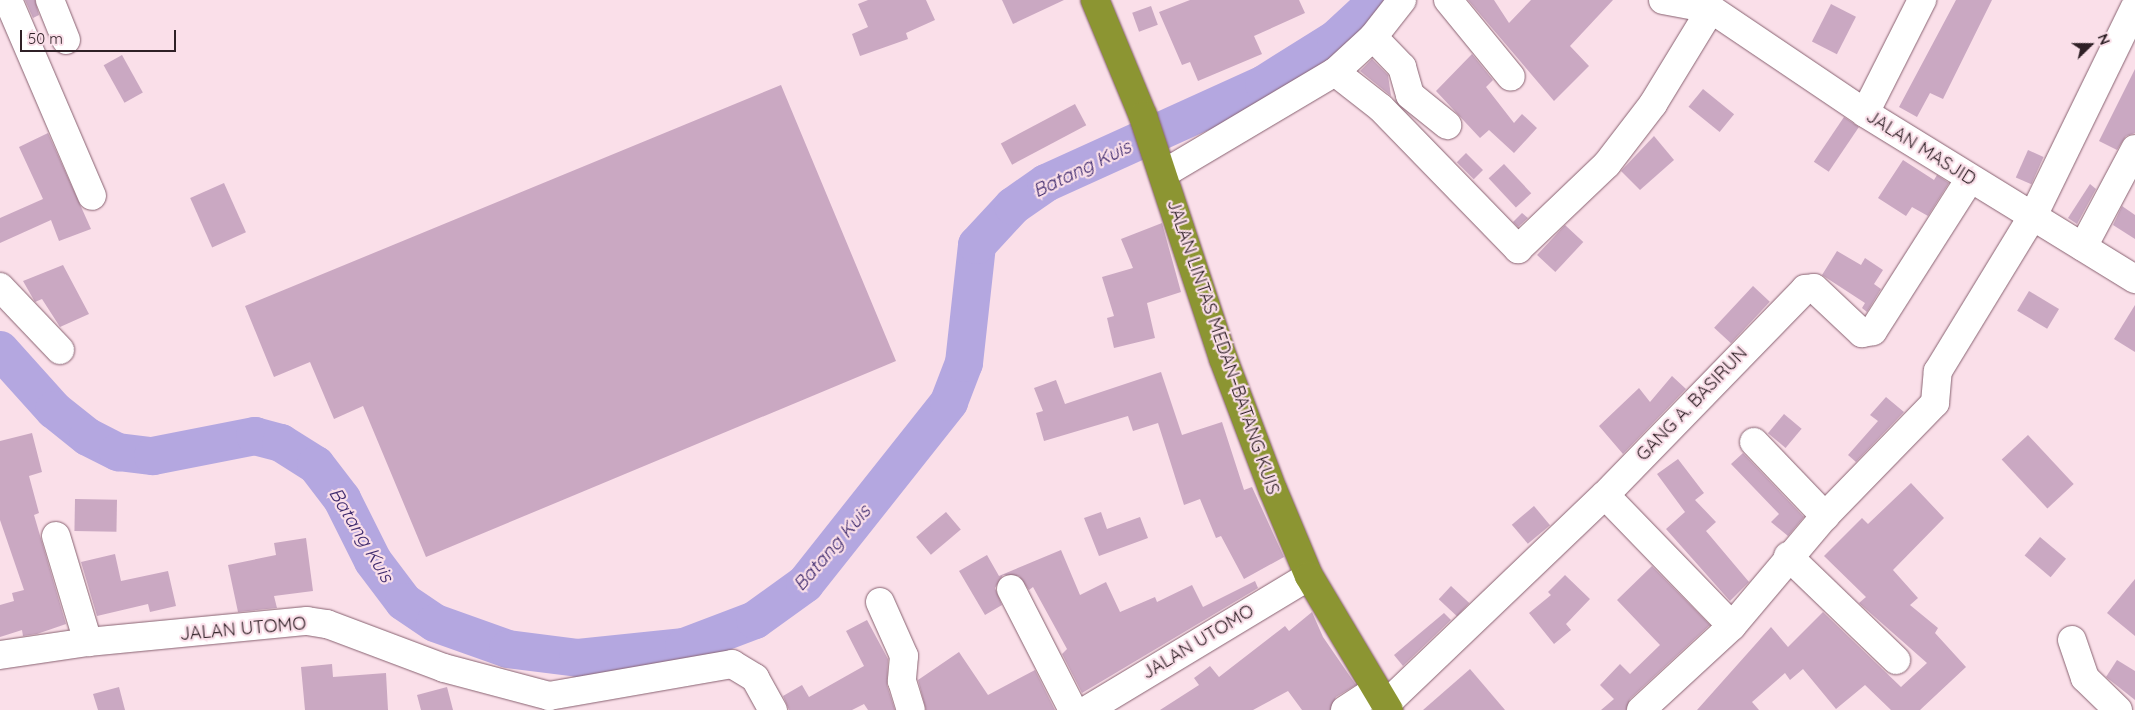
<!DOCTYPE html>
<meta charset="utf-8">
<style>
body{margin:0}
#map{position:relative;width:2135px;height:710px;overflow:hidden;background:#fadfe9;font-family:Quicksand,sans-serif}
div>[style]{position:absolute}
.river>*{height:38px;margin:-19px;padding:0 19px;transform-origin:19px;border-radius:19px;background:#b4a7e0}
.building>*{inset:0;background:#caa8c2;transform-origin:0 0}
.roads{filter:drop-shadow(0 0 1px #886271) drop-shadow(0 0 1px #886271)}
.minor>*{height:28px;margin:-14px;padding:0 14px;transform-origin:14px;border-radius:14px;background:#fff}
.highway>*{height:28px;margin:-14px;padding:0 14px;transform-origin:14px;border-radius:14px;background:#8c9532}
span{translate:-50% -50%;white-space:nowrap;text-align:center;line-height:1.15;-webkit-text-stroke:4.5px #fadfe9;paint-order:stroke}
.street-label{font-size:18px;color:#2f2026}
.water-label{font-size:19px;color:#3f2b6e;font-style:italic}
.north{position:absolute;left:2065px;top:20px;width:50px;height:50px;-webkit-text-stroke:4px #fadfe9;paint-order:stroke;rotate:68deg;font-size:14px;font-weight:700;line-height:20px;text-align:center;color:#2f2026}
.north::after{content:'';display:block;margin:auto;width:18px;height:22px;background:#2f2026;clip-path:polygon(50% 0,100% 100%,50% 72%,0 100%)}
.scale{position:absolute;left:20px;top:30px;width:156px;height:22px;box-sizing:border-box;border:2px solid #2f2026;border-top:0;padding-left:6px;font-size:15px;line-height:18px;white-space:nowrap;color:#2f2026;-webkit-text-stroke:4px #fadfe9;paint-order:stroke}
</style>
<div id="map">
<div class="river">
<i style="left:0;top:350px;width:81px;rotate:48deg"></i>
<i style="left:54px;top:410px;width:43px;rotate:38.5deg"></i>
<i style="left:88px;top:437px;width:34px;rotate:27deg"></i>
<i style="left:118px;top:452px;width:35px;rotate:7deg"></i>
<i style="left:153px;top:456px;width:104px;rotate:-11.1deg"></i>
<i style="left:255px;top:436px;width:27px;rotate:15deg"></i>
<i style="left:281px;top:443px;width:41px;rotate:32.2deg"></i>
<i style="left:316px;top:465px;width:43px;rotate:52.6deg"></i>
<i style="left:342px;top:499px;width:69px;rotate:63.4deg"></i>
<i style="left:373px;top:561px;width:51px;rotate:52.9deg"></i>
<i style="left:404px;top:602px;width:37px;rotate:34deg"></i>
<i style="left:435px;top:623px;width:77px;rotate:19.6deg"></i>
<i style="left:508px;top:649px;width:71px;rotate:7.3deg"></i>
<i style="left:578px;top:658px;width:107px;rotate:-5.9deg"></i>
<i style="left:684px;top:647px;width:76px;rotate:-20.8deg"></i>
<i style="left:755px;top:620px;width:62px;rotate:-35.8deg"></i>
<i style="left:805px;top:584px;width:232px;rotate:-51.6deg"></i>
<i style="left:949px;top:402px;width:42px;rotate:-69deg"></i>
<i style="left:964px;top:363px;width:119px;rotate:-83.7deg"></i>
<i style="left:977px;top:245px;width:53px;rotate:-47.3deg"></i>
<i style="left:1013px;top:206px;width:40px;rotate:-34.9deg"></i>
<i style="left:1046px;top:183px;width:239px;rotate:-24.4deg"></i>
<i style="left:1264px;top:84px;width:85px;rotate:-32deg"></i>
<i style="left:1336px;top:39px;width:57px;rotate:-42.9deg"></i>
</div>
<div class="building">
<i style="clip-path:polygon(25px 0,35px 0,39px 15px,33px 18px)"></i>
<i style="clip-path:polygon(868px 0,926px 0,935px 20px,906px 33px,908px 39px,860px 56px,852px 34px,868px 27px,858px 4px)"></i>
<i style="clip-path:polygon(1002px 0,1064px 0,1013px 24px)"></i>
<i style="clip-path:polygon(1190px 0,1299px 0,1305px 13px,1254px 36px,1262px 54px,1198px 81px,1190px 62px,1182px 65px,1159px 12px)"></i>
<i style="clip-path:polygon(1468px 0,1494px 0,1509px 23px,1531px 0,1613px 0,1570px 46px,1589px 66px,1554px 101px)"></i>
<i style="clip-path:polygon(1956px 0,1992px 0,1943px 99px,1930px 93px,1917px 117px,1899px 107px)"></i>
<i style="left:1831px;top:4px;width:28px;height:42px;rotate:27deg"></i>
<i style="left:1151px;top:6px;width:20px;height:20px;rotate:70deg"></i>
<i style="clip-path:polygon(1472px 54px,1493px 80px,1486px 87px,1514px 123px,1522px 114px,1537px 128px,1514px 153px,1489px 130px,1480px 138px,1436px 91px)"></i>
<i style="left:122px;top:55px;width:43px;height:21px;rotate:61deg"></i>
<i style="clip-path:polygon(1372px 59px,1388px 75px,1391px 96px,1360px 71px)"></i>
<i style="clip-path:polygon(2135px 69px,2135px 133px,2126px 136px,2117px 150px,2099px 141px)"></i>
<i style="clip-path:polygon(781px 85px,896px 361px,426px 557px,363px 406px,334px 419px,310px 362px,274px 377px,245px 306px)"></i>
<i style="left:1703px;top:89px;width:40px;height:23px;rotate:39deg"></i>
<i style="left:1075px;top:104px;width:24px;height:84px;rotate:62deg"></i>
<i style="left:1844px;top:117px;width:18px;height:54px;rotate:34deg"></i>
<i style="clip-path:polygon(48px 133px,91px 229px,59px 241px,51px 220px,0 243px,0 218px,43px 199px,19px 147px)"></i>
<i style="clip-path:polygon(1654px 136px,1674px 160px,1640px 190px,1621px 171px)"></i>
<i style="left:2028px;top:150px;width:17px;height:30px;rotate:24deg"></i>
<i style="left:1466px;top:153px;width:24px;height:13px;rotate:45deg"></i>
<i style="clip-path:polygon(1903px 160px,1934px 180px,1937px 175px,1949px 183px,1928px 216px,1912px 207px,1906px 216px,1878px 198px)"></i>
<i style="left:1504px;top:164px;width:40px;height:21px;rotate:47deg"></i>
<i style="left:224px;top:183px;width:54px;height:37px;rotate:66deg"></i>
<i style="clip-path:polygon(2090px 184px,2096px 189px,2077px 224px,2068px 218px)"></i>
<i style="clip-path:polygon(2122px 206px,2135px 215px,2135px 239px,2113px 225px)"></i>
<i style="clip-path:polygon(1522px 213px,1528px 218px,1518px 227px,1513px 222px)"></i>
<i style="clip-path:polygon(1162px 223px,1181px 292px,1147px 303px,1155px 338px,1114px 348px,1107px 318px,1114px 316px,1102px 277px,1133px 268px,1121px 239px)"></i>
<i style="left:1565px;top:225px;width:25px;height:41px;rotate:43deg"></i>
<i style="clip-path:polygon(1837px 251px,1861px 265px,1865px 258px,1883px 270px,1874px 284px,1881px 289px,1867px 312px,1862px 308px,1865px 303px,1822px 275px)"></i>
<i style="clip-path:polygon(63px 265px,89px 314px,60px 327px,42px 299px,35px 302px,23px 281px)"></i>
<i style="left:1753px;top:286px;width:23px;height:57px;rotate:43deg"></i>
<i style="left:2029px;top:291px;width:35px;height:23px;rotate:31deg"></i>
<i style="clip-path:polygon(2135px 305px,2135px 352px,2114px 339px)"></i>
<i style="clip-path:polygon(1161px 372px,1182px 435px,1222px 422px,1244px 490px,1252px 487px,1284px 557px,1244px 579px,1221px 536px,1216px 538px,1200px 499px,1184px 505px,1158px 423px,1133px 431px,1128px 416px,1044px 441px,1036px 413px,1043px 411px,1034px 388px,1056px 380px,1065px 404px)"></i>
<i style="clip-path:polygon(1672px 376px,1686px 389px,1623px 454px,1599px 426px,1639px 388px,1650px 402px)"></i>
<i style="clip-path:polygon(1886px 397px,1904px 412px,1856px 462px,1848px 455px,1878px 421px,1870px 415px)"></i>
<i style="left:1784px;top:414px;width:23px;height:25px;rotate:40deg"></i>
<i style="clip-path:polygon(32px 433px,42px 472px,29px 476px,39px 513px,34px 515px,66px 624px,37px 634px,23px 636px,22px 630px,0 637px,0 605px,14px 601px,12px 593px,24px 590px,0 520px,0 441px)"></i>
<i style="left:2028px;top:435px;width:67px;height:36px;rotate:47deg"></i>
<i style="clip-path:polygon(1743px 453px,1804px 517px,1788px 536px,1771px 522px,1779px 514px,1731px 464px)"></i>
<i style="clip-path:polygon(1678px 459px,1704px 493px,1695px 500px,1716px 522px,1706px 531px,1749px 582px,1730px 601px,1666px 529px,1685px 512px,1657px 474px)"></i>
<i style="clip-path:polygon(1911px 483px,1944px 518px,1893px 570px,1918px 598px,1910px 605px,1938px 628px,1935px 633px,1966px 667px,1920px 710px,1891px 710px,1865px 685px,1836px 709px,1803px 669px,1790px 680px,1785px 673px,1752px 702px,1759px 710px,1697px 710px,1771px 627px,1788px 647px,1823px 612px,1901px 687px,1927px 663px,1859px 603px,1866px 597px,1824px 556px,1862px 518px,1868px 524px)"></i>
<i style="left:75px;top:499px;width:42px;height:32px;rotate:1deg"></i>
<i style="left:1534px;top:506px;width:25px;height:29px;rotate:50deg"></i>
<i style="left:946px;top:512px;width:23px;height:39px;rotate:50deg"></i>
<i style="clip-path:polygon(1101px 512px,1107px 529px,1140px 517px,1148px 538px,1099px 556px,1084px 518px)"></i>
<i style="left:2040px;top:537px;width:34px;height:24px;rotate:40deg"></i>
<i style="clip-path:polygon(306px 538px,313px 591px,274px 596px,277px 608px,238px 612px,228px 565px,276px 555px,274px 543px)"></i>
<i style="clip-path:polygon(1061px 550px,1080px 595px,1106px 582px,1120px 612px,1155px 597px,1157px 602px,1192px 585px,1203px 607px,1255px 581px,1258px 588px,1082px 693px,1062px 654px,1067px 649px,1033px 587px,1029px 590px,1019px 576px,1003px 575px,995px 588px,1002px 605px,985px 615px,959px 571px,987px 555px,999px 576px)"></i>
<i style="clip-path:polygon(115px 554px,121px 581px,168px 571px,176px 606px,150px 612px,148px 604px,97px 616px,81px 562px)"></i>
<i style="clip-path:polygon(1652px 566px,1710px 625px,1630px 699px,1626px 710px,1601px 710px,1614px 699px,1600px 685px,1620px 664px,1630px 674px,1660px 645px,1617px 600px)"></i>
<i style="clip-path:polygon(1565px 575px,1590px 599px,1566px 624px,1571px 630px,1554px 644px,1529px 613px,1551px 595px,1548px 592px)"></i>
<i style="clip-path:polygon(2135px 579px,2135px 636px,2107px 613px)"></i>
<i style="left:1451px;top:586px;width:25px;height:18px;rotate:43deg"></i>
<i style="clip-path:polygon(1312px 612px,1323px 637px,1356px 685px,1336px 697px,1330px 710px,1302px 710px,1288px 691px,1253px 710px,1160px 710px,1199px 685px,1194px 678px,1210px 666px,1219px 677px,1285px 626px,1289px 631px)"></i>
<i style="clip-path:polygon(1444px 613px,1451px 620px,1403px 666px,1394px 655px)"></i>
<i style="clip-path:polygon(867px 620px,888px 659px,887px 685px,895px 710px,868px 710px,864px 704px,852px 710px,789px 710px,783px 696px,802px 685px,809px 697px,864px 666px,846px 631px)"></i>
<i style="clip-path:polygon(959px 652px,988px 695px,1035px 670px,1055px 710px,926px 710px,918px 680px)"></i>
<i style="clip-path:polygon(2117px 660px,2135px 671px,2135px 700px,2106px 677px)"></i>
<i style="clip-path:polygon(332px 664px,333px 677px,386px 673px,388px 710px,305px 710px,301px 667px)"></i>
<i style="clip-path:polygon(1470px 669px,1505px 710px,1423px 710px)"></i>
<i style="clip-path:polygon(119px 687px,125px 710px,98px 710px,93px 694px)"></i>
<i style="clip-path:polygon(447px 687px,453px 710px,421px 710px,417px 695px)"></i>
</div>
<div class="roads">
<div class="minor">
<i style="left:8px;top:0;width:213px;rotate:66.8deg"></i>
<i style="left:50px;top:0;width:43px;rotate:68.2deg"></i>
<i style="left:1448px;top:0;width:99px;rotate:50.7deg"></i>
<i style="left:1663px;top:0;width:49px;rotate:10.6deg"></i>
<i style="left:1711px;top:9px;width:186px;rotate:34deg"></i>
<i style="left:1865px;top:113px;width:317px;rotate:31.6deg"></i>
<i style="left:1373px;top:37px;width:42px;rotate:46deg"></i>
<i style="left:1402px;top:67px;width:29px;rotate:74deg"></i>
<i style="left:1410px;top:95px;width:48px;rotate:39deg"></i>
<i style="left:1335px;top:72px;width:58px;rotate:38deg"></i>
<i style="left:1381px;top:108px;width:197px;rotate:45.8deg"></i>
<i style="left:1518px;top:249px;width:123px;rotate:-43.7deg"></i>
<i style="left:1607px;top:164px;width:76px;rotate:-52.5deg"></i>
<i style="left:1653px;top:104px;width:111px;rotate:-58.6deg"></i>
<i style="left:1865px;top:113px;width:127px;rotate:-63.2deg"></i>
<i style="left:1163px;top:174px;width:200px;rotate:-30.7deg"></i>
<i style="left:1335px;top:72px;width:52px;rotate:-42.6deg"></i>
<i style="left:1373px;top:37px;width:47px;rotate:-51.9deg"></i>
<i style="left:2083px;top:247px;width:111px;rotate:-62deg"></i>
<i style="left:0;top:287px;width:87px;rotate:46.4deg"></i>
<i style="left:1754px;top:442px;width:103px;rotate:46.2deg"></i>
<i style="left:1605px;top:495px;width:182px;rotate:45.9deg"></i>
<i style="left:56px;top:536px;width:111px;rotate:73.2deg"></i>
<i style="left:1788px;top:556px;width:150px;rotate:43.9deg"></i>
<i style="left:1011px;top:589px;width:136px;rotate:62.9deg"></i>
<i style="left:880px;top:602px;width:59px;rotate:66deg"></i>
<i style="left:904px;top:656px;width:25px;rotate:95deg"></i>
<i style="left:902px;top:681px;width:30px;rotate:73deg"></i>
<i style="left:2072px;top:640px;width:40px;rotate:71.1deg"></i>
<i style="left:2085px;top:678px;width:46px;rotate:44.1deg"></i>
<i style="left:0;top:655px;width:89px;rotate:-8.4deg"></i>
<i style="left:88px;top:642px;width:220px;rotate:-5.5deg"></i>
<i style="left:307px;top:621px;width:20px;rotate:9deg"></i>
<i style="left:327px;top:624px;width:125px;rotate:20.6deg"></i>
<i style="left:444px;top:668px;width:109px;rotate:14.9deg"></i>
<i style="left:549px;top:696px;width:186px;rotate:-9.9deg"></i>
<i style="left:732px;top:664px;width:27px;rotate:31deg"></i>
<i style="left:755px;top:678px;width:37px;rotate:61deg"></i>
<i style="left:1385px;top:705px;width:304px;rotate:-43.7deg"></i>
<i style="left:1605px;top:495px;width:287px;rotate:-45.8deg"></i>
<i style="left:1805px;top:289px;width:9px;rotate:-6deg"></i>
<i style="left:1814px;top:288px;width:66px;rotate:43.2deg"></i>
<i style="left:1862px;top:333px;width:11px;rotate:-10deg"></i>
<i style="left:1873px;top:331px;width:180px;rotate:-57.5deg"></i>
<i style="left:1087px;top:710px;width:259px;rotate:-31.1deg"></i>
<i style="left:1345px;top:710px;width:37px;rotate:-33deg"></i>
<i style="left:1641px;top:710px;width:124px;rotate:-42.7deg"></i>
<i style="left:1732px;top:626px;width:144px;rotate:-49.8deg"></i>
<i style="left:1825px;top:516px;width:158px;rotate:-45.8deg"></i>
<i style="left:1935px;top:403px;width:32px;rotate:-85deg"></i>
<i style="left:1938px;top:371px;width:184px;rotate:-58.6deg"></i>
<i style="left:2034px;top:214px;width:230px;rotate:-64deg"></i>
</div>
<div class="highway">
<i style="left:1095px;top:0;width:126px;rotate:67.5deg"></i>
<i style="left:1143px;top:116px;width:255px;rotate:71.7deg"></i>
<i style="left:1223px;top:358px;width:141px;rotate:69.3deg"></i>
<i style="left:1273px;top:490px;width:93px;rotate:67.3deg"></i>
<i style="left:1309px;top:576px;width:156px;rotate:59.2deg"></i>
</div>
</div>
<div class="street-label">
<span style="left:1921px;top:148px;rotate:32deg">JALAN MASJID</span>
<span style="left:1223px;top:347px;rotate:71deg">JALAN LINTAS MEDAN–BATANG KUIS</span>
<span style="left:1692px;top:404px;rotate:-46deg">GANG A. BASIRUN</span>
<span style="left:243px;top:629px;rotate:-5deg">JALAN UTOMO</span>
<span style="left:1198px;top:642px;rotate:-31deg">JALAN UTOMO</span>
</div>
<div class="water-label">
<span style="left:1082px;top:169px;rotate:-26deg">Batang Kuis</span>
<span style="left:361px;top:535px;rotate:59deg">Batang Kuis</span>
<span style="left:832px;top:548px;rotate:-49deg">Batang Kuis</span>
</div>
<div class="north">N</div>
<div class="scale">50 m</div>
</div>
